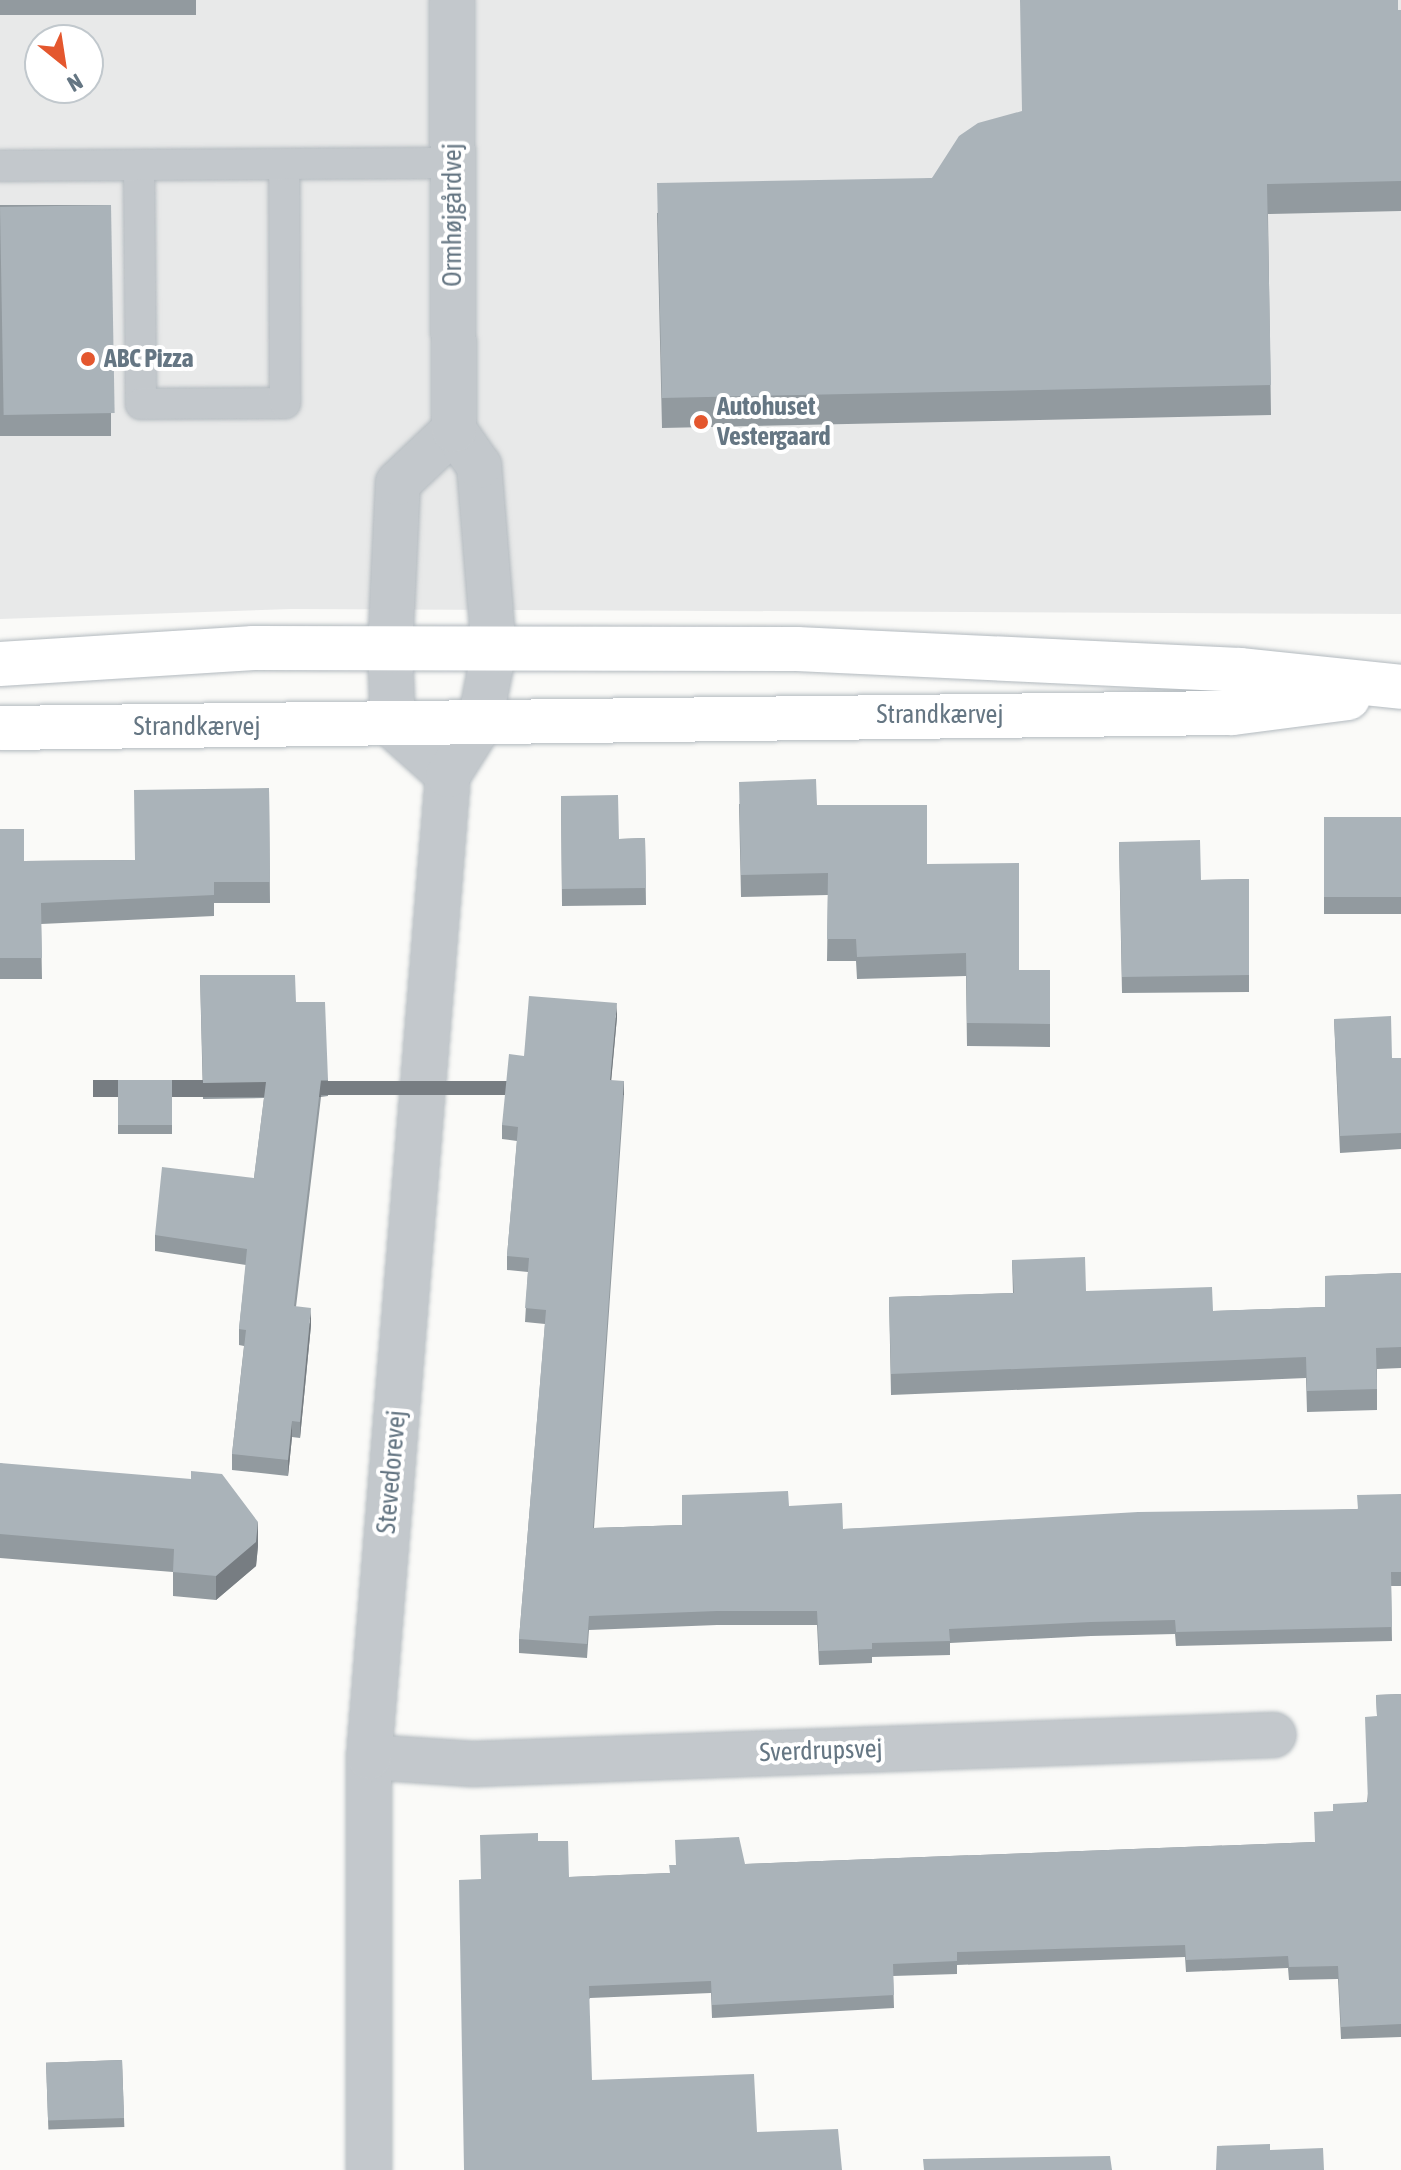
<!DOCTYPE html>
<meta charset="utf-8">
<style>
body{margin:0}
#map{position:relative;width:1401px;height:2170px;overflow:hidden;background:#fafaf8;font-family:"Asap Condensed",sans-serif}
div>[style]{position:absolute}
.built>*{inset:0;background:#e8e9e9}
.roads{filter:drop-shadow(0 0 2px #b3babf) drop-shadow(0 0 2px #b3babf)}
.service>*{height:30px;margin:-15px;padding:0 15px;transform-origin:15px;border-radius:15px;background:#c3c8cc}
.minor>*{height:44px;margin:-22px;padding:0 22px;transform-origin:22px;border-radius:22px;background:#c3c8cc}
.secondary>*{height:44px;margin:-22px;padding:0 22px;transform-origin:22px;border-radius:22px;background:#fff}
.wall>*{inset:0;background:#929a9f;transform-origin:0 0}
.shaded-wall>*{inset:0;background:#777d82;transform-origin:0 0}
.building>*{inset:0;background:#aab3b9;transform-origin:0 0}
.dots>*{width:22px;height:22px;translate:-50% -50%;box-sizing:border-box;border:4px solid #fff;border-radius:50%}
span{translate:-50% -50%;white-space:nowrap;text-align:center;line-height:1.15;-webkit-text-stroke:8px #fff;paint-order:stroke}
.street-label{font-size:26px;color:#657683}
.poi-label{font-size:26px;color:#657683;font-weight:700}
.left{translate:0 -50%;text-align:left}
.north{position:absolute;left:24px;top:24px;width:80px;height:80px;box-sizing:border-box;background:#fff;border:2px solid #c1c8cd;border-radius:50%;rotate:150deg;font-size:22px;font-weight:700;line-height:32px;text-align:center;color:#657683}
.north::after{content:'';display:block;margin:auto;width:28px;height:36px;background:#e4572e;clip-path:polygon(50% 0,100% 100%,50% 72%,0 100%)}
</style>
<div id="map">
<div class="built">
<i style="clip-path:polygon(evenodd,0 0,1401px 0,1401px 614px,291px 609px,0 619px,0 0,40px 40px,88px 40px,88px 88px,40px 88px,40px 40px)"></i>
</div>
<div class="roads">
<div class="service">
<i style="left:139px;top:165px;width:239px;rotate:89.5deg"></i>
<i style="left:141px;top:404px;width:144px;rotate:-0.4deg"></i>
<i style="left:285px;top:403px;width:239px;rotate:-90.2deg"></i>
<i style="left:0;top:166px;width:453px;rotate:-0.4deg"></i>
</div>
<div class="minor">
<i style="left:448px;top:775px;width:74px;rotate:-138.3deg"></i>
<i style="left:393px;top:726px;width:75px;rotate:-92.3deg"></i>
<i style="left:390px;top:651px;width:168px;rotate:-87.3deg"></i>
<i style="left:398px;top:483px;width:77px;rotate:-43.4deg"></i>
<i style="left:369px;top:1757px;width:104px;rotate:3.9deg"></i>
<i style="left:473px;top:1764px;width:801px;rotate:-2.08deg"></i>
<i style="left:369px;top:2170px;width:413px;rotate:-90deg"></i>
<i style="left:369px;top:1757px;width:985px;rotate:-85.4deg"></i>
<i style="left:448px;top:775px;width:58px;rotate:-57.7deg"></i>
<i style="left:479px;top:726px;width:76px;rotate:-78.7deg"></i>
<i style="left:494px;top:651px;width:186px;rotate:-94.6deg"></i>
<i style="left:479px;top:466px;width:44px;rotate:-124.8deg"></i>
<i style="left:454px;top:430px;width:430px;rotate:-90.3deg"></i>
</div>
<div class="secondary">
<i style="left:0;top:664px;width:254px;rotate:-3.6deg"></i>
<i style="left:253px;top:648px;width:544px;rotate:0.11deg"></i>
<i style="left:797px;top:649px;width:443px;rotate:2.7deg"></i>
<i style="left:1240px;top:670px;width:162px;rotate:6deg"></i>
<i style="left:0;top:728px;width:1232px;rotate:-0.7deg"></i>
<i style="left:1232px;top:713px;width:117px;rotate:-7.4deg"></i>
</div>
</div>
<div class="wall">
<i style="left:0;top:0;width:196px;height:15px"></i>
<i style="clip-path:polygon(1398px 10px,1401px 10px,1401px 211px,1268px 214px,1271px 415px,662px 428px,657px 213px,932px 178px)"></i>
<i style="left:111px;top:205px;width:231px;height:111px;rotate:90deg"></i>
<i style="clip-path:polygon(269px 788px,270px 903px,214px 903px,214px 916px,41px 924px,42px 979px,0 979px,0 829px,24px 861px,135px 860px)"></i>
<i style="clip-path:polygon(561px 796px,619px 839px,645px 838px,646px 905px,562px 906px)"></i>
<i style="clip-path:polygon(739px 804px,817px 805px,927px 864px,1019px 970px,1050px 970px,1050px 1047px,967px 1046px,966px 976px,857px 979px,856px 961px,827px 961px,828px 895px,741px 897px)"></i>
<i style="left:1401px;top:817px;width:97px;height:77px;rotate:90deg"></i>
<i style="clip-path:polygon(1119px 842px,1201px 880px,1249px 879px,1249px 992px,1122px 993px)"></i>
<i style="clip-path:polygon(200px 975px,296px 1002px,328px 1080px,328px 1096px,321px 1097px,296px 1307px,311px 1325px,300px 1438px,292px 1437px,288px 1476px,232px 1470px,232px 1454px,244px 1346px,239px 1345px,239px 1329px,246px 1265px,155px 1251px,155px 1235px,254px 1178px,264px 1098px,203px 1099px)"></i>
<i style="clip-path:polygon(617px 1017px,611px 1080px,624px 1095px,594px 1528px,682px 1525px,789px 1506px,843px 1529px,1357px 1509px,1401px 1494px,1401px 1586px,1391px 1586px,1392px 1641px,1176px 1646px,1175px 1634px,1091px 1636px,950px 1643px,950px 1655px,872px 1657px,872px 1663px,819px 1665px,817px 1625px,717px 1625px,589px 1630px,587px 1658px,519px 1653px,519px 1639px,545px 1324px,525px 1322px,528px 1272px,507px 1270px,507px 1256px,517px 1141px,502px 1139px,502px 1125px,524px 1056px)"></i>
<i style="clip-path:polygon(1334px 1019px,1392px 1058px,1401px 1058px,1401px 1149px,1340px 1153px)"></i>
<i style="left:172px;top:1080px;width:54px;height:54px;rotate:90deg"></i>
<i style="clip-path:polygon(1012px 1260px,1086px 1291px,1213px 1311px,1325px 1307px,1325px 1276px,1401px 1273px,1401px 1368px,1377px 1369px,1377px 1410px,1307px 1412px,1306px 1378px,891px 1395px,889px 1297px,1013px 1293px)"></i>
<i style="clip-path:polygon(0 1463px,258px 1546px,256px 1566px,216px 1600px,173px 1596px,173px 1572px,0 1558px)"></i>
<i style="clip-path:polygon(1401px 1694px,1401px 2037px,1341px 2039px,1338px 1979px,1289px 1980px,1288px 1968px,1186px 1972px,1185px 1957px,957px 1965px,957px 1974px,893px 1976px,894px 2008px,712px 2018px,711px 1993px,590px 1998px,464px 2170px,538px 1841px,569px 1877px,670px 1873px,745px 1864px,1315px 1842px,1333px 1811px,1367px 1802px,1377px 1716px,1376px 1695px)"></i>
<i style="left:122px;top:2060px;width:67px;height:76px;rotate:88deg"></i>
</div>
<div class="shaded-wall">
<i style="clip-path:polygon(617px 1003px,617px 1017px,610px 1094px,610px 1080px)"></i>
<i style="left:321px;top:1080px;width:17px;height:228px;rotate:90deg"></i>
<i style="left:624px;top:1081px;width:14px;height:448px;rotate:90deg"></i>
<i style="clip-path:polygon(311px 1308px,311px 1325px,300px 1438px,300px 1422px)"></i>
<i style="clip-path:polygon(292px 1421px,292px 1437px,288px 1476px,288px 1460px)"></i>
<i style="clip-path:polygon(258px 1522px,258px 1546px,256px 1566px,216px 1600px,216px 1576px)"></i>
</div>
<div class="building">
<i style="clip-path:polygon(1020px 0,1398px 0,1398px 10px,1401px 10px,1401px 181px,1267px 184px,1271px 385px,662px 398px,657px 183px,932px 178px,959px 136px,978px 123px,1022px 111px)"></i>
<i style="left:111px;top:205px;width:208px;height:111px;rotate:89deg"></i>
<i style="clip-path:polygon(816px 779px,817px 805px,927px 805px,927px 864px,1019px 863px,1019px 970px,1050px 970px,1050px 1024px,967px 1023px,966px 953px,857px 957px,856px 939px,827px 939px,828px 873px,741px 875px,739px 782px)"></i>
<i style="clip-path:polygon(269px 788px,270px 882px,214px 882px,214px 895px,41px 903px,42px 958px,0 958px,0 829px,24px 829px,24px 861px,135px 860px,134px 790px)"></i>
<i style="clip-path:polygon(618px 795px,619px 839px,645px 838px,646px 888px,562px 889px,561px 796px)"></i>
<i style="left:1401px;top:817px;width:80px;height:77px;rotate:90deg"></i>
<i style="clip-path:polygon(1200px 840px,1201px 880px,1249px 879px,1249px 975px,1122px 977px,1119px 842px)"></i>
<i style="clip-path:polygon(200px 975px,295px 975px,296px 1002px,325px 1002px,328px 1080px,321px 1080px,294px 1306px,311px 1308px,300px 1422px,292px 1421px,288px 1460px,232px 1454px,246px 1330px,239px 1329px,247px 1249px,155px 1235px,162px 1167px,254px 1178px,266px 1082px,203px 1083px)"></i>
<i style="clip-path:polygon(529px 996px,617px 1003px,610px 1080px,624px 1081px,593px 1528px,682px 1525px,682px 1495px,788px 1491px,789px 1506px,842px 1503px,843px 1529px,1138px 1512px,1358px 1509px,1357px 1495px,1401px 1494px,1401px 1572px,1391px 1572px,1392px 1627px,1176px 1632px,1175px 1620px,1091px 1622px,949px 1629px,950px 1641px,872px 1643px,872px 1649px,819px 1651px,817px 1611px,717px 1611px,589px 1616px,587px 1644px,519px 1639px,546px 1310px,525px 1308px,529px 1258px,507px 1256px,518px 1127px,502px 1125px,509px 1054px,524px 1056px)"></i>
<i style="clip-path:polygon(1391px 1016px,1392px 1058px,1401px 1058px,1401px 1133px,1340px 1136px,1334px 1019px)"></i>
<i style="left:172px;top:1080px;width:45px;height:54px;rotate:90deg"></i>
<i style="clip-path:polygon(1085px 1257px,1086px 1291px,1212px 1287px,1213px 1311px,1325px 1307px,1325px 1276px,1401px 1273px,1401px 1347px,1376px 1348px,1377px 1389px,1307px 1391px,1306px 1357px,891px 1374px,889px 1297px,1014px 1293px,1012px 1260px)"></i>
<i style="clip-path:polygon(0 1463px,191px 1479px,191px 1471px,222px 1474px,258px 1522px,256px 1542px,216px 1576px,173px 1572px,174px 1549px,0 1534px)"></i>
<i style="clip-path:polygon(1401px 1694px,1401px 2024px,1341px 2027px,1338px 1966px,1289px 1967px,1288px 1956px,1186px 1960px,1185px 1945px,957px 1952px,957px 1961px,893px 1964px,894px 1995px,712px 2005px,711px 1981px,589px 1986px,592px 2080px,754px 2074px,757px 2132px,838px 2129px,842px 2170px,464px 2170px,459px 1880px,481px 1879px,480px 1835px,538px 1833px,538px 1841px,568px 1841px,569px 1877px,670px 1873px,669px 1865px,676px 1865px,675px 1840px,739px 1837px,745px 1864px,1315px 1842px,1314px 1812px,1333px 1811px,1333px 1804px,1368px 1802px,1365px 1717px,1377px 1716px,1376px 1695px)"></i>
<i style="left:122px;top:2060px;width:58px;height:76px;rotate:88deg"></i>
<i style="clip-path:polygon(1270px 2144px,1270px 2150px,1323px 2148px,1324px 2170px,1216px 2170px,1217px 2146px)"></i>
<i style="clip-path:polygon(1110px 2156px,1112px 2170px,924px 2170px,923px 2159px)"></i>
</div>
<div class="dots">
<i style="left:88px;top:359px;background:#e4572e"></i>
<i style="left:701px;top:422px;background:#e4572e"></i>
</div>
<div class="street-label">
<span style="left:453px;top:215px;rotate:-90deg">Ormhøjgårdvej</span>
<span style="left:940px;top:715px">Strandkærvej</span>
<span style="left:197px;top:727px">Strandkærvej</span>
<span style="left:392px;top:1472px;rotate:-85deg">Stevedorevej</span>
<span style="left:821px;top:1751px;rotate:-2deg">Sverdrupsvej</span>
</div>
<div class="poi-label">
<span class="left" style="left:104px;top:359px">ABC Pizza</span>
<span class="left" style="left:717px;top:422px">Autohuset<br>Vestergaard</span>
</div>
<div class="north">N</div>
</div>
